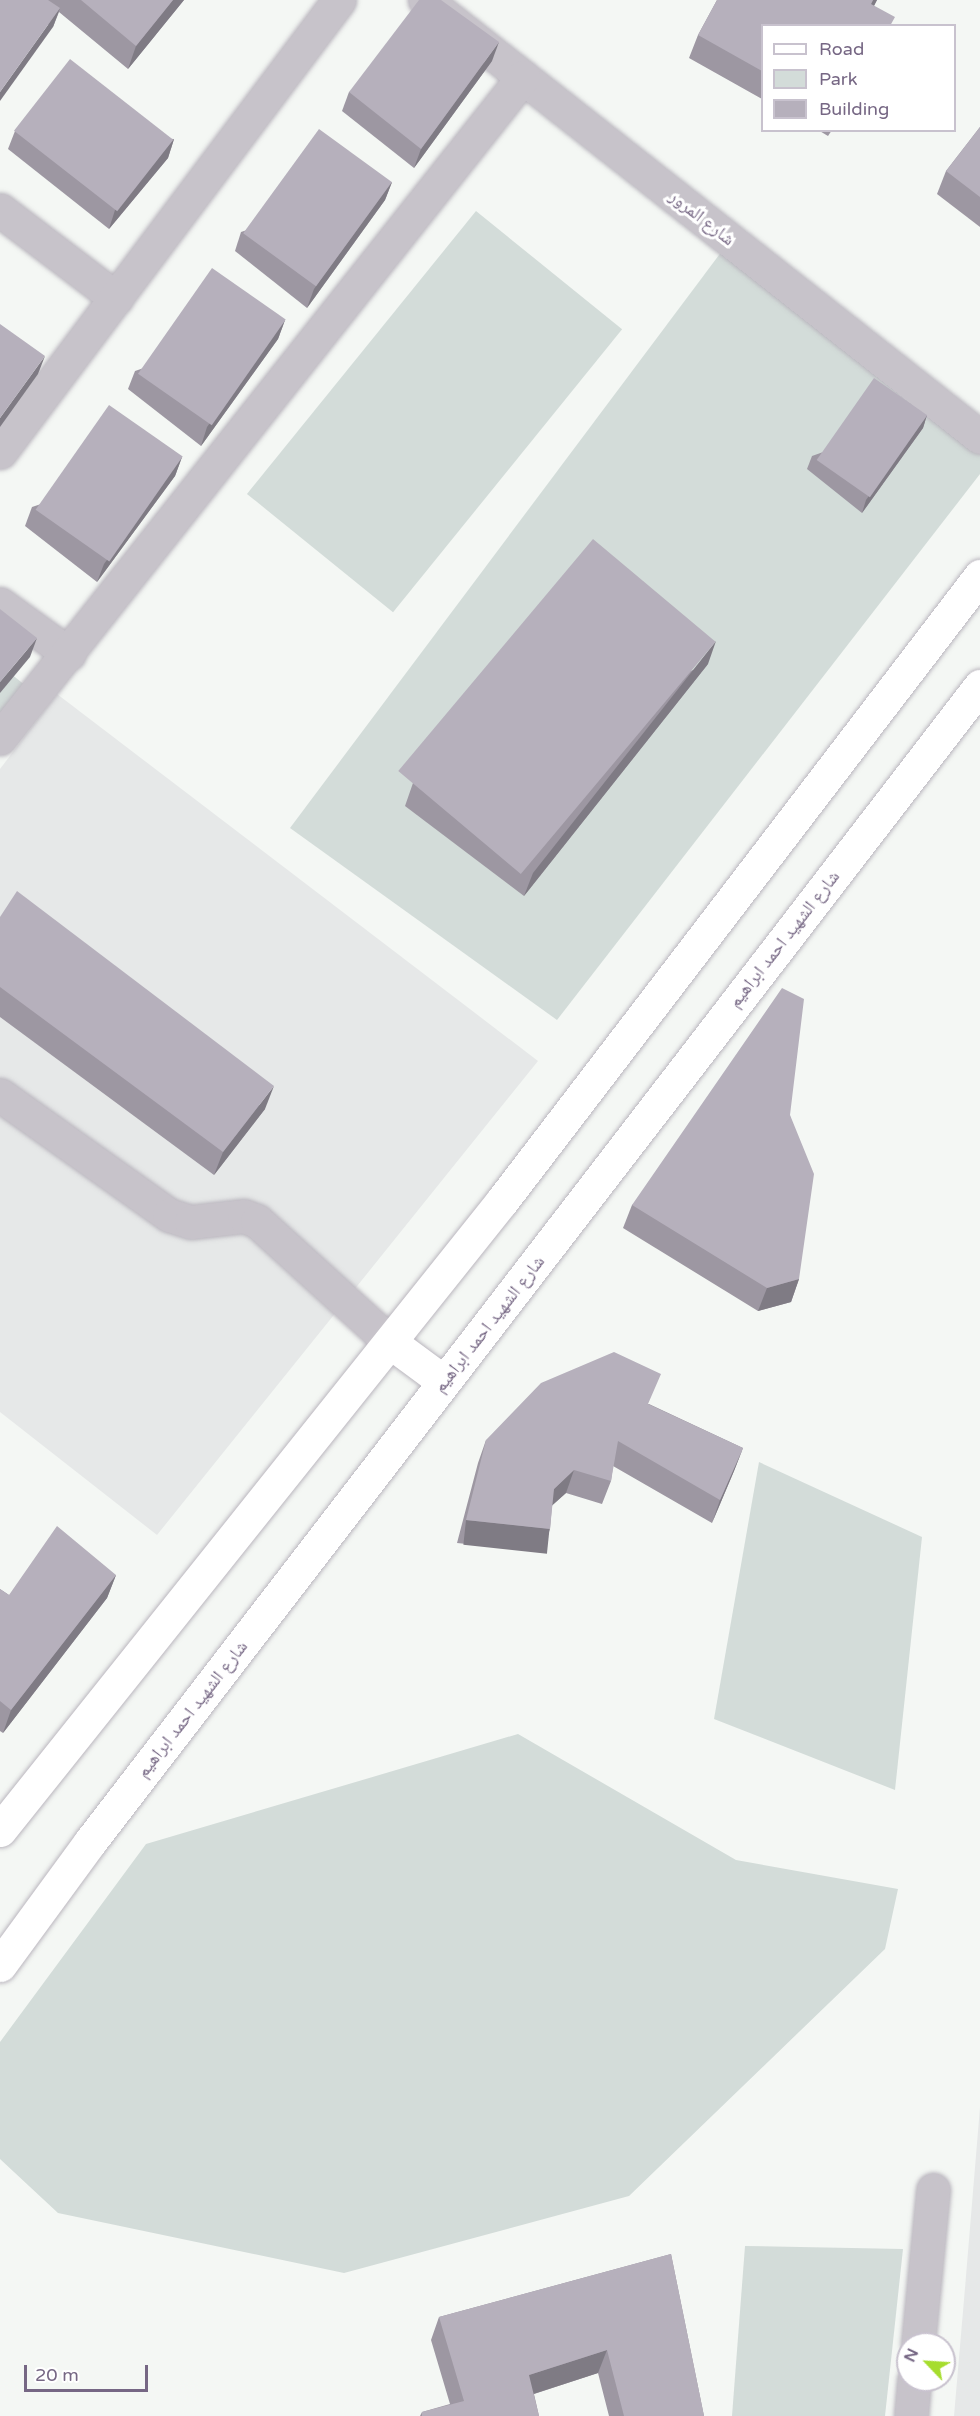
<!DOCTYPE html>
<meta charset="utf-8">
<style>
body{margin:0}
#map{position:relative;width:980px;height:2416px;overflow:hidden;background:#f4f7f4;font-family:"Varela Round","Noto Naskh Arabic",sans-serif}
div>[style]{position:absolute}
.built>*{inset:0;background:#e6e8e8}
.green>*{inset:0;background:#d3dcd9;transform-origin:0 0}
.roads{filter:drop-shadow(0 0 2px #bab6be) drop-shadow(0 0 2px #bab6be)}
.minor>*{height:33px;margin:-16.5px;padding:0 16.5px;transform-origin:16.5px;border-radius:16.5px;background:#c7c3ca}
.major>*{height:33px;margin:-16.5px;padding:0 16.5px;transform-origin:16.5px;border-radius:16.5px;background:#fff}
.wall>*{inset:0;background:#9d97a2}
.shaded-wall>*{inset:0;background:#7f7b84;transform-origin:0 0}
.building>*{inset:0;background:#b6b0bc;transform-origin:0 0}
span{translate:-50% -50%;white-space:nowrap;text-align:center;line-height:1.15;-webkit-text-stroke:6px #fff;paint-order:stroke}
.street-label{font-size:18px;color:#766784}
.legend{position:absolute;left:761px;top:24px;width:195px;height:108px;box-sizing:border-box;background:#fff;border:2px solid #c8c2ce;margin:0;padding:8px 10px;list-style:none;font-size:18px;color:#766784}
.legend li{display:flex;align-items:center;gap:12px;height:30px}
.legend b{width:30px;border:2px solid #c8c2ce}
.north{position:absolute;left:896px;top:2332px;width:60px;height:60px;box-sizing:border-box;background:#fff;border:2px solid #c8c2ce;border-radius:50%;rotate:295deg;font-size:16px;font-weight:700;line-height:24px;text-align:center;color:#766784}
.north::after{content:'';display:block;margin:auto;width:21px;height:27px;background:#a6dd2e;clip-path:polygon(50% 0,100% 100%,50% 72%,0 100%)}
.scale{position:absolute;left:24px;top:2365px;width:124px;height:27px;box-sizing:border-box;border:3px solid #766784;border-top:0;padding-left:8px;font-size:18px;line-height:21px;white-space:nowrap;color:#766784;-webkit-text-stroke:4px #fff;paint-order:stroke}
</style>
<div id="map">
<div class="built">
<i style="clip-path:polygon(57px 694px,538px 1061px,157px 1535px,0 1412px,0 769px)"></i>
<i style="clip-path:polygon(980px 2107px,980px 2416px,954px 2416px,965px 2288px)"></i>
</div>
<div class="green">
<i style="left:476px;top:211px;width:188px;height:364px;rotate:39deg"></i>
<i style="clip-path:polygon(722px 251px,980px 454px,980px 474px,557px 1020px,290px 828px)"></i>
<i style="clip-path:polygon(0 665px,31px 690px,0 728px)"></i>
<i style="clip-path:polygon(759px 1462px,922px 1537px,895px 1790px,714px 1719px)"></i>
<i style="clip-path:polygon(518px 1734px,736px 1860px,898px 1889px,885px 1949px,629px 2196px,344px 2273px,58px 2213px,0 2159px,0 2042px,146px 1844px)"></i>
<i style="clip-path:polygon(745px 2246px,903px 2249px,885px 2416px,732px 2416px)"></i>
</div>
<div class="roads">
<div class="minor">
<i style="left:425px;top:0;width:706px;rotate:38.22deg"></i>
<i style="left:0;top:210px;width:146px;rotate:37.2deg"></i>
<i style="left:0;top:452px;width:565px;rotate:-53.13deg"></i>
<i style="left:0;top:604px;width:85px;rotate:35.9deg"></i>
<i style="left:0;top:738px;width:843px;rotate:-51.65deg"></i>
<i style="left:0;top:1095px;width:207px;rotate:35.4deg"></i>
<i style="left:169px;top:1215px;width:23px;rotate:18deg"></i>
<i style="left:191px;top:1222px;width:53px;rotate:-6.5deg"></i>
<i style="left:244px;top:1216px;width:14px;rotate:21deg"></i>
<i style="left:257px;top:1221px;width:180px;rotate:42.3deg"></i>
<i style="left:918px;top:2344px;width:155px;rotate:-84.4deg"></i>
<i style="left:911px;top:2416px;width:36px;rotate:-85deg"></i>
</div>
<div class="major">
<i style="left:390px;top:1342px;width:67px;rotate:36.5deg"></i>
<i style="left:0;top:1830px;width:805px;rotate:-51.41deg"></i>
<i style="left:502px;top:1201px;width:787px;rotate:-52.59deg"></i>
<i style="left:0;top:1965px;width:152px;rotate:-53.8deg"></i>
<i style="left:90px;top:1842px;width:1459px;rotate:-52.41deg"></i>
</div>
</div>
<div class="wall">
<i style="clip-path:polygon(0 0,184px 0,128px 69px,59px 12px,53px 27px)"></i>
<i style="clip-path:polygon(717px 0,877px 0,874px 6px,762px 26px,762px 99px,689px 58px,698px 35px)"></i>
<i style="clip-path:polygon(492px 61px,414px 168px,342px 111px,349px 92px)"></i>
<i style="clip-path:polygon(980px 127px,980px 227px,937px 194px,946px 171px)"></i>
<i style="clip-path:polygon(818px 130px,832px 130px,828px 136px)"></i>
<i style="clip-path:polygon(15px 131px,174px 139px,168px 158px,109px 229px,8px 149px)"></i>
<i style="clip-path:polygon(392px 182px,385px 200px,307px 308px,235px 251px,241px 232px)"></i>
<i style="clip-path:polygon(285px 320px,278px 339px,201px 446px,128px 389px,135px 371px)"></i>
<i style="clip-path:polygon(927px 415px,923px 428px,862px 513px,807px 469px,812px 456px)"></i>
<i style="clip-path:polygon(182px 457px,175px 476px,97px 582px,25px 526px,32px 507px)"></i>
<i style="clip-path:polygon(708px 664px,524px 896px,405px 806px,413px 783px)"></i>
<i style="clip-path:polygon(0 917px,265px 1109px,214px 1175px,0 1017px)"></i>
<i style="clip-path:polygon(790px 1115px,799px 1279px,791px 1302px,758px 1311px,623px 1228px,632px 1205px)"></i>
<i style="clip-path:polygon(649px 1404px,743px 1448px,734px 1471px,712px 1523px,613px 1466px,611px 1481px,602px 1504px,566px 1493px,552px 1505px,550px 1529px,542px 1552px,457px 1543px,478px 1463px,486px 1440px)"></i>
<i style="clip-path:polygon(116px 1575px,107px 1598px,3px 1733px,0 1731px,0 1589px,9px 1595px)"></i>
<i style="clip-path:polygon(671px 2254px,704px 2416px,609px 2416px,598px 2373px,534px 2394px,539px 2416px,420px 2416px,422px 2412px,450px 2404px,431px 2340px,439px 2317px)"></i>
</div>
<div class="shaded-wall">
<i style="clip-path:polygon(173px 0,184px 0,128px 69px,136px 46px)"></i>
<i style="clip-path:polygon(873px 0,877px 0,863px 26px,871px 4px)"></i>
<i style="clip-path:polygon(60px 8px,53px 27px,0 101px,0 92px)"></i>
<i style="clip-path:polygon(499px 42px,492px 61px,414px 168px,421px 149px)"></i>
<i style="clip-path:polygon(174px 139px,168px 158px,109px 229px,115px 210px)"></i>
<i style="clip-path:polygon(392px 182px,385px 200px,307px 308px,314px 289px)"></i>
<i style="clip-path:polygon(285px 320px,278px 339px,201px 446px,207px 427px)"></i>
<i style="clip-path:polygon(45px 356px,38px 374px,0 427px,0 418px)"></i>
<i style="clip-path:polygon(927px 415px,923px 428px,862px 513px,866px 500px)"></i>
<i style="clip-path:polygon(182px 457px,175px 476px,97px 582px,104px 564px)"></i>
<i style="clip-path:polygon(37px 638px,30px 657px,0 693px,0 682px)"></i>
<i style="clip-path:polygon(716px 641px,708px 664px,524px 896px,533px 873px)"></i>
<i style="clip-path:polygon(274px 1086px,265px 1109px,214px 1175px,223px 1152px)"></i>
<i style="clip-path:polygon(799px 1279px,791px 1302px,758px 1311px,767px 1288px)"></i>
<i style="clip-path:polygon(743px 1448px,734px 1471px,712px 1523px,720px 1500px)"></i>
<i style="clip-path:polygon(574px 1470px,566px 1493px,545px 1512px,554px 1489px)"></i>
<i style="left:466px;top:1520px;width:84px;height:25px;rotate:6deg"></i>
<i style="clip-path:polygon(116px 1575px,107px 1598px,3px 1733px,11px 1710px)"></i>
<i style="clip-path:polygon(607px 2350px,598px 2373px,521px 2398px,529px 2375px)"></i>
</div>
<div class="building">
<i style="clip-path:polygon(0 0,48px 0,60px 8px,0 92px)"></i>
<i style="clip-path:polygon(81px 0,173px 0,136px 46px)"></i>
<i style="clip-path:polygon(419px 0,441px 0,499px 42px,421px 149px,349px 92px)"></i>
<i style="clip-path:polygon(717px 0,873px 0,871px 4px,895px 17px,890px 26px,762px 26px,762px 71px,698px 35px)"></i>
<i style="left:70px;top:59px;width:131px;height:91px;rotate:38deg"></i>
<i style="clip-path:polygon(980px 127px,980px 197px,946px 171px)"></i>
<i style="left:319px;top:129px;width:90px;height:129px;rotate:36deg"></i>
<i style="left:212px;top:268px;width:90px;height:129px;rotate:35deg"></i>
<i style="clip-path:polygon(0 324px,45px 356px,0 418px)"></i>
<i style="left:874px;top:378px;width:65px;height:100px;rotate:35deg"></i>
<i style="left:109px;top:405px;width:90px;height:128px;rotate:35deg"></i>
<i style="left:593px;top:539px;width:160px;height:303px;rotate:40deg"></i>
<i style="clip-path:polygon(0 609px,37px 638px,0 682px)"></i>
<i style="clip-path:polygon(17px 891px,274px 1086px,223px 1152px,0 987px,0 917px)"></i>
<i style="clip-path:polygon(782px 988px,804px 999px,790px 1115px,814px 1174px,799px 1279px,767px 1288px,632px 1205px)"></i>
<i style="clip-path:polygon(614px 1352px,661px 1374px,648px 1404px,743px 1448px,720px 1500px,618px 1441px,611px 1481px,574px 1470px,554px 1489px,550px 1529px,466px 1520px,486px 1440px,541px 1383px)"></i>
<i style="clip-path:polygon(57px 1526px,116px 1575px,11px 1710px,0 1701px,0 1589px,9px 1595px)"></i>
<i style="clip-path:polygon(671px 2254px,704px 2416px,624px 2416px,607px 2350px,529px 2375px,539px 2416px,422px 2416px,422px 2412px,464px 2401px,439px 2317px)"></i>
</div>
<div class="street-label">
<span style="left:702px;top:218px;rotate:38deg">شارع المرور</span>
<span style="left:784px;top:939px;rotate:-52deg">شارع الشهيد احمد ابراهيم</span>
<span style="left:489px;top:1324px;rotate:-52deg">شارع الشهيد احمد ابراهيم</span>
<span style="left:192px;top:1709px;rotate:-52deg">شارع الشهيد احمد ابراهيم</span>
</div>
<ul class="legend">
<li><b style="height:8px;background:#fff"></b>Road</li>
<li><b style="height:16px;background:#d3dcd9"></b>Park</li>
<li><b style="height:16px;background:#b6b0bc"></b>Building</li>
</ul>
<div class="north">N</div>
<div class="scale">20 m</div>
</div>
